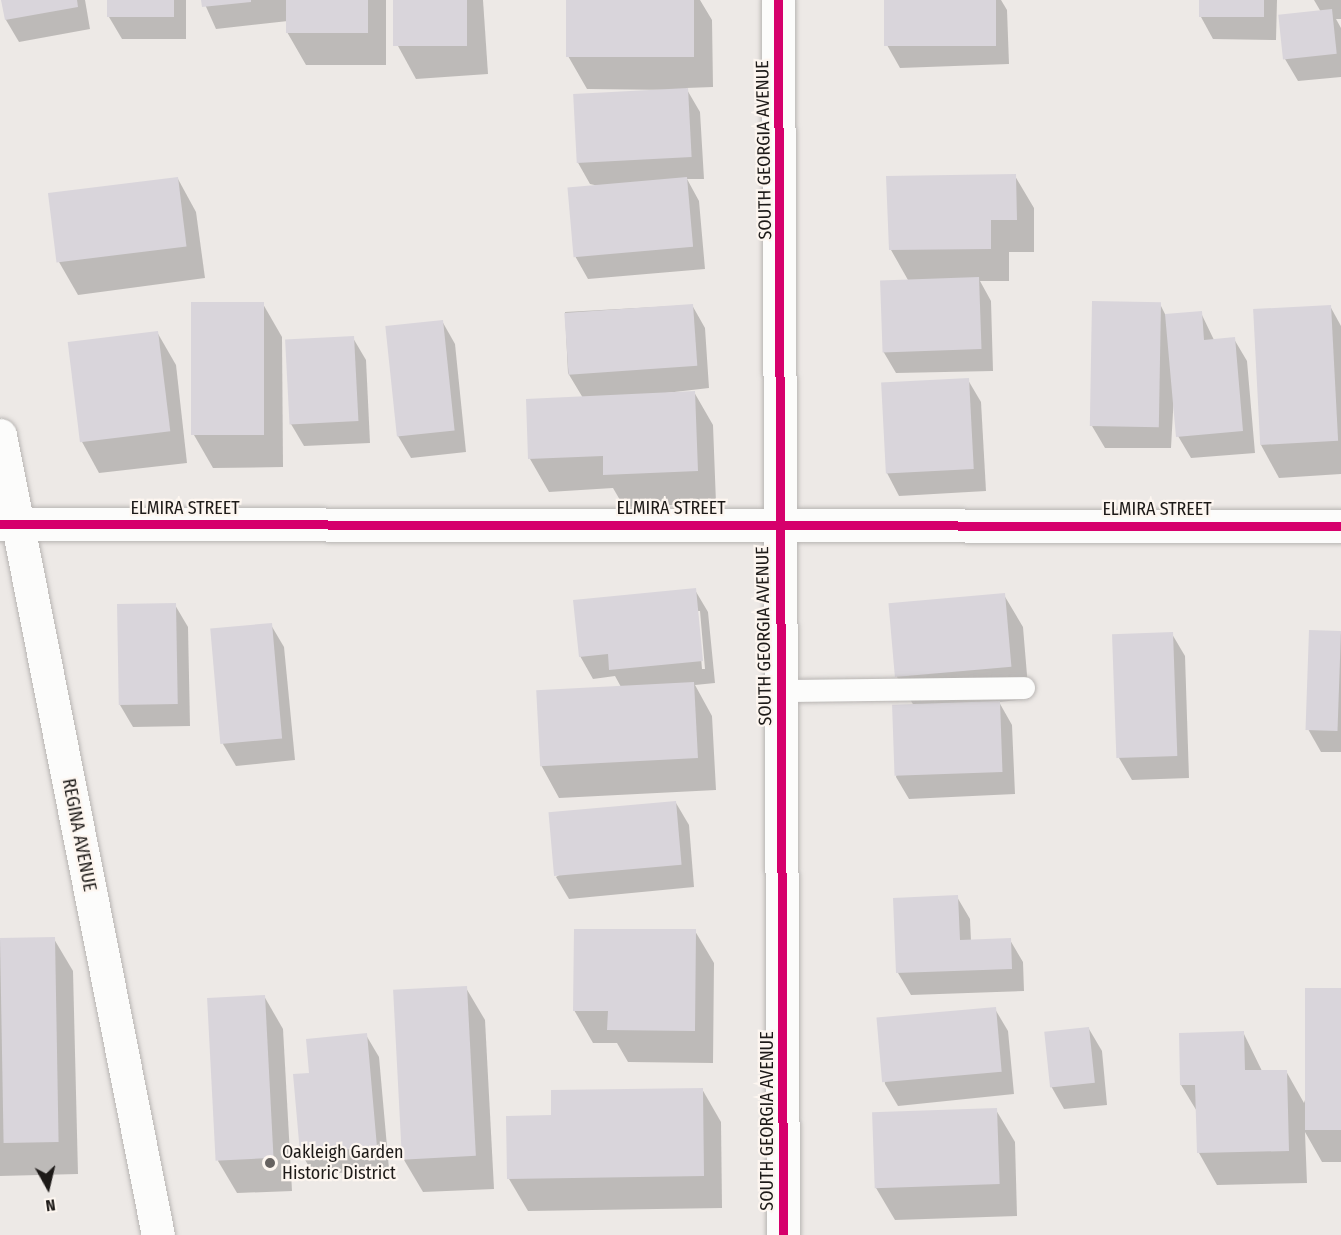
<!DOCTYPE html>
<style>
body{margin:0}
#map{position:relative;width:1341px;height:1235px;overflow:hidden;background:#ede9e6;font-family:"Fira Sans Condensed",sans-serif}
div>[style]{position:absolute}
.shadow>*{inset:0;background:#0003}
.building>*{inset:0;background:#d9d5db;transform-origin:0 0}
.roads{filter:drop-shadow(0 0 2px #b8b5b3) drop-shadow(0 0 2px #b8b5b3)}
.service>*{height:22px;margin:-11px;padding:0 11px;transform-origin:11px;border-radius:11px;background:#fcfcfb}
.minor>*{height:33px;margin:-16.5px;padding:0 16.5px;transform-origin:16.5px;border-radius:16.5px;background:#fcfcfb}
.cycleway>*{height:9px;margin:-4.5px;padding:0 4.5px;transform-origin:4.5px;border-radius:4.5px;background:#d6006c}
.dots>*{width:16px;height:16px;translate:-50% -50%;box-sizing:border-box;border:3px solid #fdf6f0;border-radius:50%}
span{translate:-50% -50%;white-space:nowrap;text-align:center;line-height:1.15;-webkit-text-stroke:4.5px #fdf6f0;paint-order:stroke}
.street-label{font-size:18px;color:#1d1a18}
.poi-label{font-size:18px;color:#1d1a18}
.left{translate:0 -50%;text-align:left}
.north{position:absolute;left:18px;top:1157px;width:60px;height:60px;-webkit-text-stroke:4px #fdf6f0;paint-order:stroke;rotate:172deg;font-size:16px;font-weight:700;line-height:24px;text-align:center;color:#1d1a18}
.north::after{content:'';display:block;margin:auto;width:21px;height:27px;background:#1d1a18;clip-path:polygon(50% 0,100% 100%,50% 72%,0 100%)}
</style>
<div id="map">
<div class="shadow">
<i style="clip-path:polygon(3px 0,85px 0,90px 29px,19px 42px,6px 20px)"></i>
<i style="clip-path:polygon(109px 0,186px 0,186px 39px,122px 39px,109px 17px)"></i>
<i style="clip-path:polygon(203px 0,386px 0,386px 65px,306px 65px,287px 32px,288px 21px,216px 29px)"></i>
<i style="clip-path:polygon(395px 0,483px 0,488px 74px,416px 79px,398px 46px)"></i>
<i style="clip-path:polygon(568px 0,700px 0,712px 20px,713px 87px,686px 88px,700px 112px,704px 179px,687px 179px,699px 201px,705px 269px,588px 279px,575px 256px,599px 186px,590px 184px,577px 161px,674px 90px,587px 89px,568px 56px)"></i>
<i style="clip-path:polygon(886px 0,1001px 0,1007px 10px,1009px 64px,900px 68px,887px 45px)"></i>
<i style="clip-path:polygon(1201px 0,1277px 0,1276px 40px,1213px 39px,1201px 17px)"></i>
<i style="clip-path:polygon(1314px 0,1341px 0,1341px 19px,1336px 19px,1341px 28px,1341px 77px,1298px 81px,1285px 59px,1321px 12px)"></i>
<i style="clip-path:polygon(1015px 176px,1034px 208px,1034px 252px,1009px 252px,1009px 281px,980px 281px,991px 301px,993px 371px,896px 373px,883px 351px,908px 280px,891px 250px,888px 178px)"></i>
<i style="clip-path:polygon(178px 179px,196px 212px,205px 278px,78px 295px,59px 262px)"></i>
<i style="clip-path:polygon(263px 304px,282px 337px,283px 467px,213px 468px,194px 435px)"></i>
<i style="clip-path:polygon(1160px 304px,1166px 316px,1201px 313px,1214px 340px,1234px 339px,1247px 361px,1255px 453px,1191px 458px,1178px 436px,1174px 394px,1171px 448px,1105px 448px,1092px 426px)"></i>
<i style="clip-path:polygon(692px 305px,705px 328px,709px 388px,657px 394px,694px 392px,713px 425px,716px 503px,624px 507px,613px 488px,549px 492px,530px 459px,527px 400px,583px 398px,568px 373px,565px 312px)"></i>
<i style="clip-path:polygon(1330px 306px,1341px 326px,1341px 474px,1279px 478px,1261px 445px,1254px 310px)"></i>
<i style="clip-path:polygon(442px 321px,455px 344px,466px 452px,411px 458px,398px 436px)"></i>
<i style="clip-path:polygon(157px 332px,176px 365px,187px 463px,99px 473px,81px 440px)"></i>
<i style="clip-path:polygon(353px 338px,366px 360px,370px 443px,304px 446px,291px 424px)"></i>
<i style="clip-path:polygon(968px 380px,981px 402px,986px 491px,899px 496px,887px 473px)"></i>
<i style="clip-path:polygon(evenodd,695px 590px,708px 612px,715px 683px,695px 685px,712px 716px,716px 790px,559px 798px,541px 765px,621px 687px,615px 676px,593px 679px,580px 656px,695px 590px,697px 611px,700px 611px,705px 669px,702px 669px,697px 611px)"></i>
<i style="clip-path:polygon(1004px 595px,1023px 627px,1029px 699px,999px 702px,1012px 725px,1015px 794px,909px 799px,896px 777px,914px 706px,897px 677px,891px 605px)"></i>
<i style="clip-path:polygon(175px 605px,188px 627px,190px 726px,133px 727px,120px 705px)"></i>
<i style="clip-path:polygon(271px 625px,284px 647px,295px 760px,236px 766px,223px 744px,212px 631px)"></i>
<i style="clip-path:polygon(1341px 632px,1341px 752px,1321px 752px,1308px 729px)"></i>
<i style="clip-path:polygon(1172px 634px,1185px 656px,1189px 778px,1132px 780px,1119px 758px,1114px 636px)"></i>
<i style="clip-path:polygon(676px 803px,689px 825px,694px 887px,569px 899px,556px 877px)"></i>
<i style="clip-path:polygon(957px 897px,970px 919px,971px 941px,1010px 940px,1023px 962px,1024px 991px,911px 995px,898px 973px,895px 899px)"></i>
<i style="clip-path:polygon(695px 931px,714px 963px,713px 1063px,628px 1062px,617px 1043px,593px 1043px,574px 1010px)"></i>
<i style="clip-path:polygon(54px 939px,73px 971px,78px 1174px,0 1176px,0 940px)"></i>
<i style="clip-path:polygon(466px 988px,485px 1020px,494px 1189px,423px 1192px,404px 1160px)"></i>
<i style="clip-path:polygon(1341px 990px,1341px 1162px,1322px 1162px,1305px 1132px,1307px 1183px,1217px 1185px,1199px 1153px,1198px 1113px,1181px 1085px,1243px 1032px,1262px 1071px,1286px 1071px,1304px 1103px)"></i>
<i style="clip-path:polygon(264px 996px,283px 1029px,292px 1191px,237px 1193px,218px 1161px)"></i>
<i style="clip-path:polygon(995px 1009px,1008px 1031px,1014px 1094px,898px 1106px,885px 1084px,879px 1021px)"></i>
<i style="clip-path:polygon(1089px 1029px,1102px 1051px,1107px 1105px,1064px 1109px,1051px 1086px)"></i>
<i style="clip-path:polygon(366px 1035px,379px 1057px,389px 1169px,314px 1175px,301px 1153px)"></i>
<i style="clip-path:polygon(702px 1089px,721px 1122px,722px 1208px,528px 1211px,509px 1179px)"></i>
<i style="clip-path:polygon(996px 1110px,1015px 1142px,1017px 1216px,895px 1220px,876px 1188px)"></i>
</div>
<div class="building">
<i style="clip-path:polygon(1px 0,77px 0,78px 7px,5px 20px)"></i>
<i style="left:107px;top:0;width:67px;height:17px"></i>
<i style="clip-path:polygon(201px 0,251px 0,251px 2px,202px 7px)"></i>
<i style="left:286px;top:0;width:82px;height:33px"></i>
<i style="left:393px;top:0;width:74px;height:46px"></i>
<i style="left:566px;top:0;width:128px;height:57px"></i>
<i style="left:884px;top:0;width:112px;height:46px"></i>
<i style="left:1199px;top:0;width:65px;height:17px"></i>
<i style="left:1332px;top:9px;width:45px;height:54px;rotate:84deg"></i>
<i style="left:688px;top:88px;width:69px;height:115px;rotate:87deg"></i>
<i style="clip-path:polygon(1016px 174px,1017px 220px,991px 220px,991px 249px,889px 250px,886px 176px)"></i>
<i style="left:178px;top:177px;width:70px;height:131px;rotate:83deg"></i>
<i style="left:687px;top:177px;width:70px;height:120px;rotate:85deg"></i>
<i style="left:979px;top:277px;width:72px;height:99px;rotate:88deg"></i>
<i style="left:1092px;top:301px;width:69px;height:125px;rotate:1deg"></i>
<i style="left:264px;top:302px;width:133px;height:73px;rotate:90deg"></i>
<i style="left:693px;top:304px;width:62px;height:129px;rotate:86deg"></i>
<i style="left:1331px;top:305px;width:136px;height:78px;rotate:87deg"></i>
<i style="clip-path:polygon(1202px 311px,1204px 340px,1235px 337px,1243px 431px,1176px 437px,1165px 314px)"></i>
<i style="left:443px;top:320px;width:111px;height:58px;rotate:84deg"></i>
<i style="left:158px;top:331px;width:101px;height:91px;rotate:83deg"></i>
<i style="left:354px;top:336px;width:85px;height:69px;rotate:87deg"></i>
<i style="left:969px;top:378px;width:91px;height:88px;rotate:87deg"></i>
<i style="clip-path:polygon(695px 391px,698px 471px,603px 475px,603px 456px,528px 459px,526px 399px)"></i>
<i style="clip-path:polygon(696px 588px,703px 661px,609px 670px,608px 654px,579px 657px,573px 600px)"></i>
<i style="left:1005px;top:593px;width:74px;height:117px;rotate:85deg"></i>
<i style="left:176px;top:603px;width:101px;height:59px;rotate:89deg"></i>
<i style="left:272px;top:623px;width:116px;height:62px;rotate:85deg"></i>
<i style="left:1309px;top:630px;width:32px;height:100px;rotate:2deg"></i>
<i style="left:1173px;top:632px;width:124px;height:61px;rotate:88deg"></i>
<i style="left:694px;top:682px;width:76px;height:158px;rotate:87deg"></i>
<i style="left:1000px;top:701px;width:71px;height:108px;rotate:88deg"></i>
<i style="left:676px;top:801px;width:64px;height:128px;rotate:85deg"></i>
<i style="clip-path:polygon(958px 895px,960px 940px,1011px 938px,1012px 969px,896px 973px,893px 898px)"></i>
<i style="clip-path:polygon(574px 929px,696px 929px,695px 1031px,607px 1030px,608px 1011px,573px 1011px)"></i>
<i style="left:55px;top:937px;width:205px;height:55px;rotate:89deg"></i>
<i style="left:467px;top:986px;width:170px;height:74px;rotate:87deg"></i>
<i style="left:1305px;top:988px;width:36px;height:142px"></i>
<i style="left:265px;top:995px;width:163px;height:58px;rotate:87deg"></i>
<i style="left:996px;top:1007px;width:65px;height:120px;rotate:85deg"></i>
<i style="left:1089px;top:1027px;width:56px;height:45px;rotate:84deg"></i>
<i style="clip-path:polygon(1244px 1031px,1245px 1070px,1287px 1070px,1289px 1151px,1197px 1153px,1195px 1085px,1180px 1085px,1179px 1033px)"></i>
<i style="clip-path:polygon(367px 1033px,377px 1147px,300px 1153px,293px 1074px,309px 1073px,306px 1039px)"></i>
<i style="clip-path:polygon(703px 1088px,704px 1176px,507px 1179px,506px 1116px,551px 1115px,551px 1090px)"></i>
<i style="left:997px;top:1108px;width:76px;height:125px;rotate:88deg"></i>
</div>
<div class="roads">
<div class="service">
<i style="left:781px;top:691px;width:243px;rotate:-0.7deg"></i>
</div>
<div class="minor">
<i style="left:778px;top:0;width:1235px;rotate:89.77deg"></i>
<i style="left:0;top:435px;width:815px;rotate:78.83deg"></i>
<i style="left:0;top:524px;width:1341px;rotate:0.09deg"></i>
</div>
</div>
<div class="cycleway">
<i style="left:778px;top:0;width:1235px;rotate:89.77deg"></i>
<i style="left:0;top:524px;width:1341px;rotate:0.09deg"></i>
</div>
<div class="dots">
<i style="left:270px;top:1163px;background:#666260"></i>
</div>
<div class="street-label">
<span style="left:764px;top:150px;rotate:-91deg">SOUTH GEORGIA AVENUE</span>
<span style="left:185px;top:508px">ELMIRA STREET</span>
<span style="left:671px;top:508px">ELMIRA STREET</span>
<span style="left:1157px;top:509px">ELMIRA STREET</span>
<span style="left:764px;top:636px;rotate:-91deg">SOUTH GEORGIA AVENUE</span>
<span style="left:79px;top:835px;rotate:79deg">REGINA AVENUE</span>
<span style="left:767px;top:1121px;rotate:-90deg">SOUTH GEORGIA AVENUE</span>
</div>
<div class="poi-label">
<span class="left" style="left:282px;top:1163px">Oakleigh Garden<br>Historic District</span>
</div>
<div class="north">N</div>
</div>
